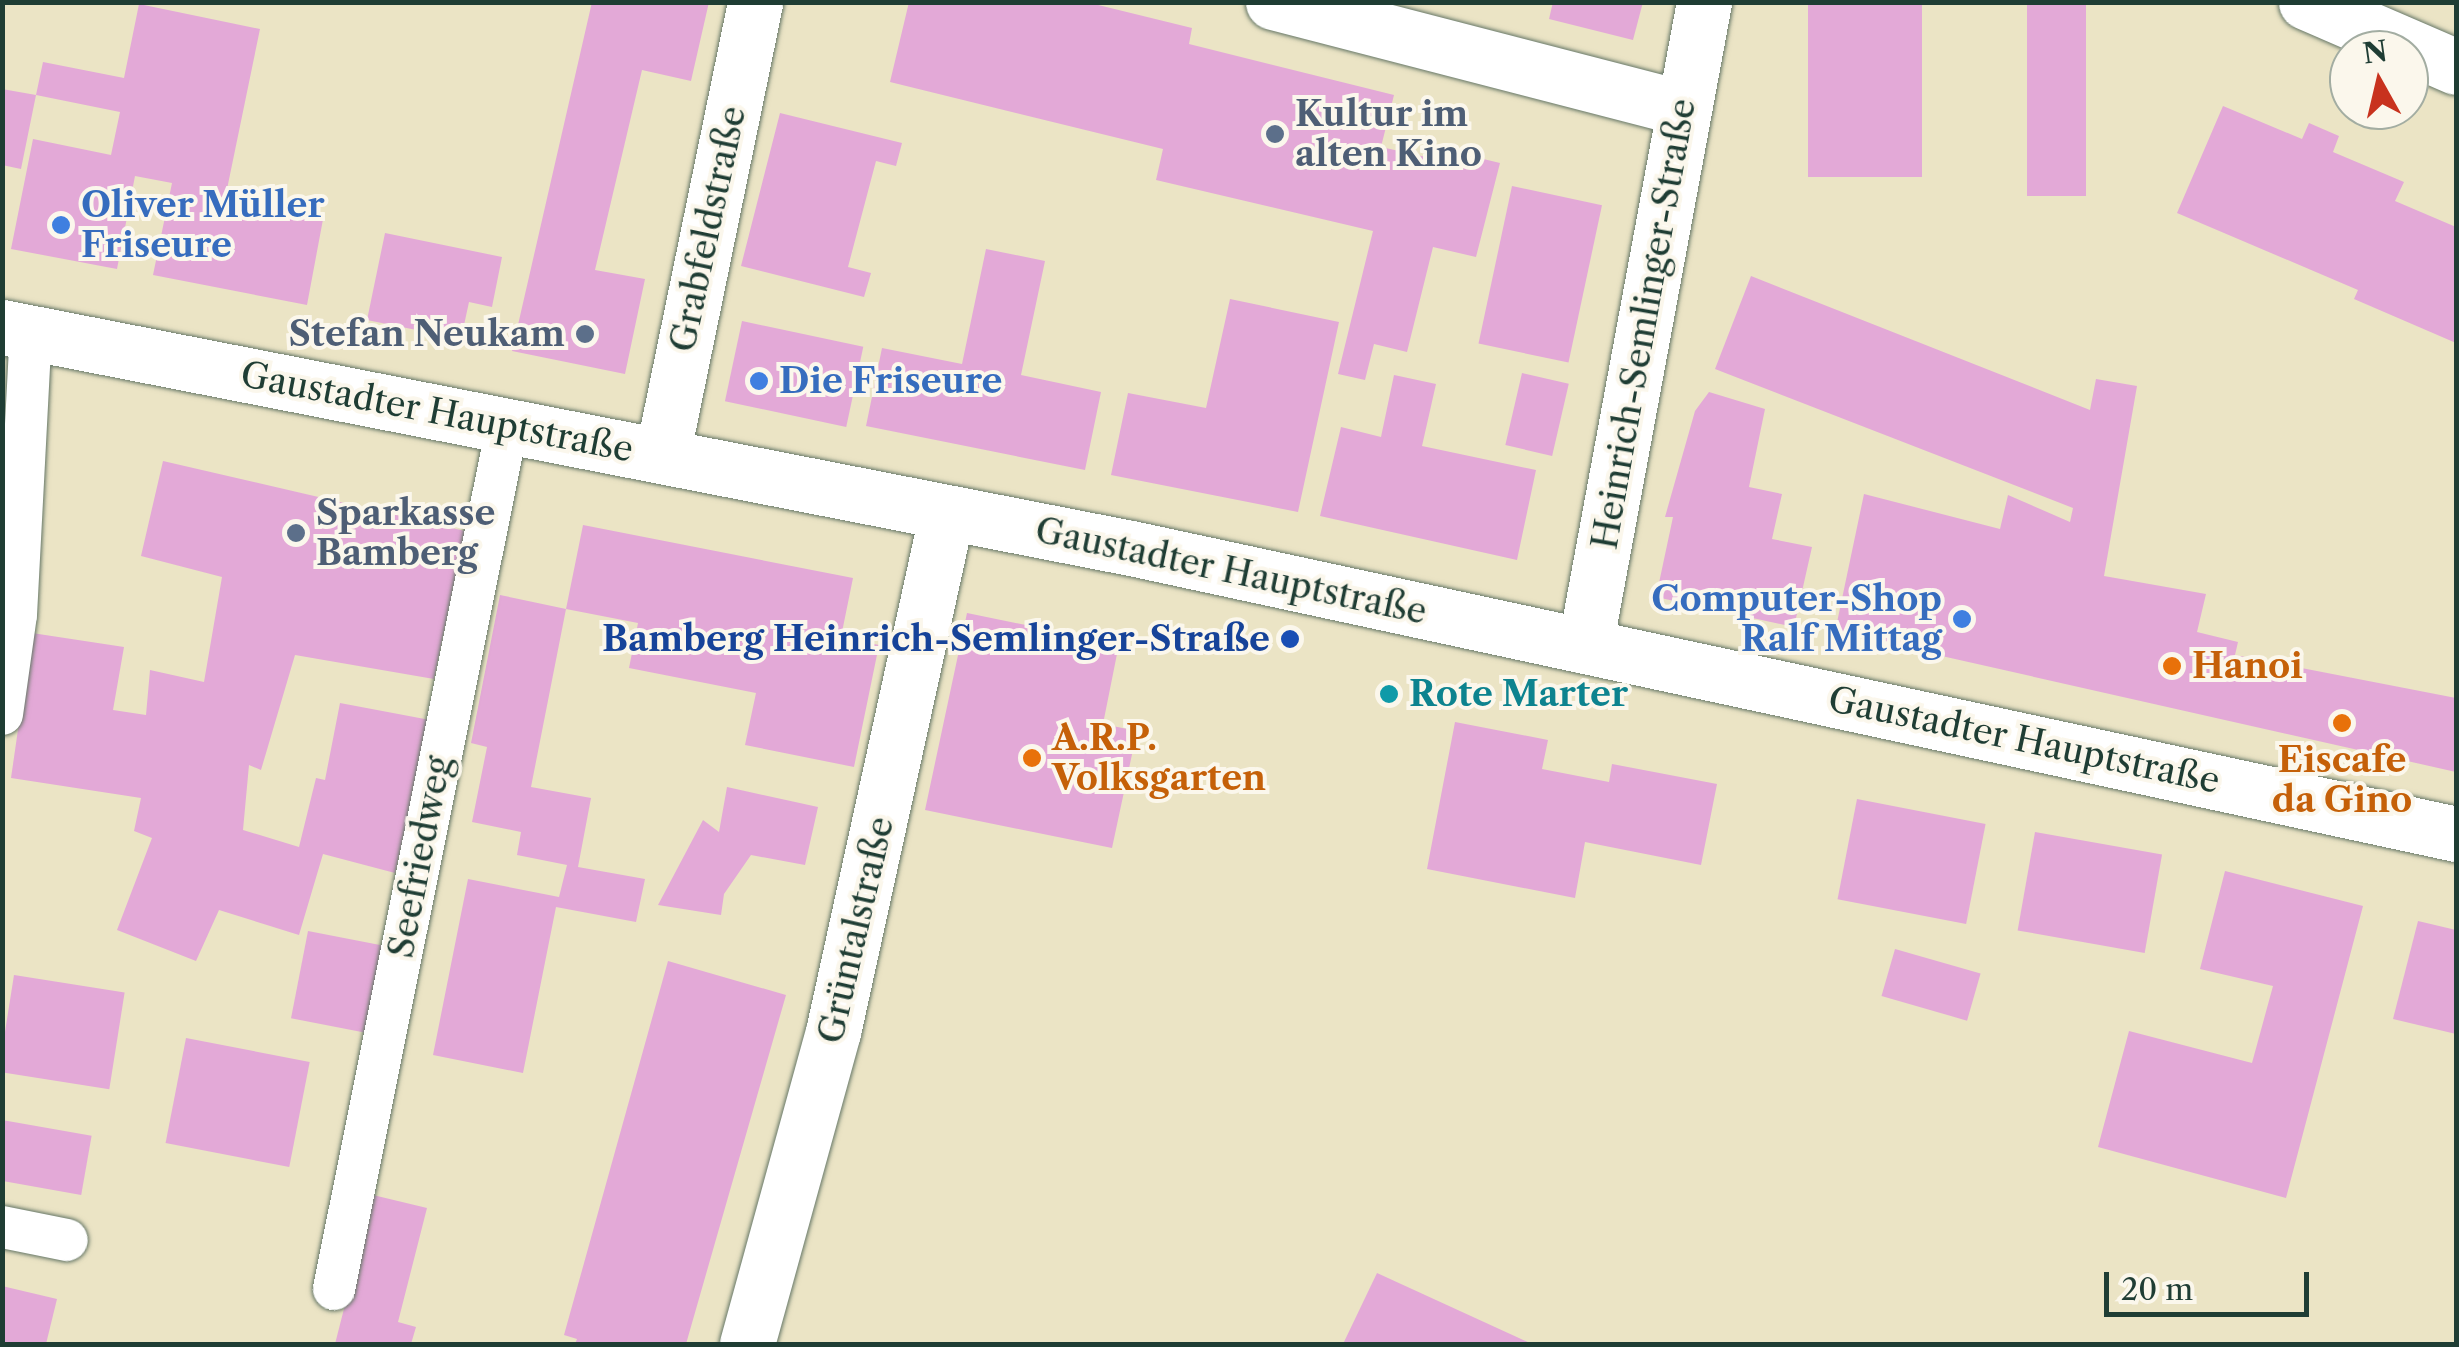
<!DOCTYPE html>
<meta charset="utf-8">
<style>
body{margin:0}
#map{position:relative;width:2459px;height:1347px;overflow:hidden;background:#ebe4c5;font-family:"Libre Caslon Text",serif}
div>[style]{position:absolute}
.building>*{inset:0;background:#e3a9d7;transform-origin:0 0}
.roads{filter:drop-shadow(0 0 2px #667767) drop-shadow(0 0 2px #667767)}
.service>*{height:42px;margin:-21px;padding:0 21px;transform-origin:21px;border-radius:21px;background:#fff}
.minor>*{height:55px;margin:-27.5px;padding:0 27.5px;transform-origin:27.5px;border-radius:27.5px;background:#fff}
.tertiary>*{height:55px;margin:-27.5px;padding:0 27.5px;transform-origin:27.5px;border-radius:27.5px;background:#fff}
.dots>*{width:28px;height:28px;translate:-50% -50%;box-sizing:border-box;border:5px solid #fbf7ec;border-radius:50%}
span{translate:-50% -50%;white-space:nowrap;text-align:center;line-height:1.15;-webkit-text-stroke:8px #fbf7ec;paint-order:stroke}
.service-label{font-size:35px;color:#4e5e75;font-weight:700}
.left{translate:0 -50%;text-align:left}
.right{translate:-100% -50%;text-align:right}
.shop-label{font-size:35px;color:#366cbe;font-weight:700}
.street-label{font-size:35px;color:#1f3d34}
.transit-label{font-size:35px;color:#164399;font-weight:700}
.food-label{font-size:35px;color:#c56008;font-weight:700}
.culture-label{font-size:35px;color:#0d838f;font-weight:700}
.frame{position:absolute;inset:0;border:5px solid #1f3d34;pointer-events:none}
.north{position:absolute;left:2329px;top:30px;width:100px;height:100px;box-sizing:border-box;background:#fbf7ec;border:2px solid #a3ada2;border-radius:50%;rotate:352deg;font-size:28px;font-weight:700;line-height:40px;text-align:center;color:#1f3d34}
.north::after{content:'';display:block;margin:auto;width:35px;height:45px;background:#c8321e;clip-path:polygon(50% 0,100% 100%,50% 72%,0 100%)}
.scale{position:absolute;left:2104px;top:1272px;width:205px;height:45px;box-sizing:border-box;border:5px solid #1f3d34;border-top:0;padding-left:12px;font-size:30px;line-height:35px;white-space:nowrap;color:#1f3d34;-webkit-text-stroke:8px #fbf7ec;paint-order:stroke}
</style>
<div id="map">
<div class="building">
<i style="clip-path:polygon(592px 2px,709px 2px,691px 81px,642px 70px,595px 270px,645px 279px,625px 374px,512px 351px)"></i>
<i style="clip-path:polygon(909px 2px,1086px 2px,1192px 28px,1189px 44px,1394px 95px,1381px 147px,1444px 161px,1446px 150px,1500px 163px,1476px 257px,1433px 247px,1407px 352px,1374px 344px,1365px 380px,1338px 374px,1373px 231px,1156px 180px,1163px 149px,890px 82px)"></i>
<i style="clip-path:polygon(1553px 2px,1643px 2px,1633px 40px,1549px 19px)"></i>
<i style="left:1808px;top:2px;width:114px;height:175px"></i>
<i style="left:2027px;top:2px;width:59px;height:194px"></i>
<i style="clip-path:polygon(139px 4px,260px 29px,226px 194px,324px 214px,307px 305px,153px 275px,172px 183px,135px 176px,117px 269px,11px 249px,33px 139px,111px 155px,120px 112px,36px 95px,21px 169px,2px 165px,2px 89px,36px 95px,43px 62px,124px 78px)"></i>
<i style="clip-path:polygon(2223px 106px,2302px 139px,2309px 123px,2339px 136px,2333px 152px,2404px 182px,2395px 201px,2456px 227px,2456px 343px,2354px 299px,2358px 290px,2177px 213px)"></i>
<i style="clip-path:polygon(780px 113px,902px 143px,896px 166px,876px 161px,848px 267px,871px 273px,864px 297px,741px 266px)"></i>
<i style="left:1512px;top:186px;width:92px;height:161px;rotate:12deg"></i>
<i style="clip-path:polygon(385px 233px,502px 257px,492px 307px,469px 302px,461px 339px,367px 320px)"></i>
<i style="clip-path:polygon(986px 249px,1045px 261px,1021px 375px,1101px 392px,1085px 470px,866px 426px,882px 348px,962px 364px)"></i>
<i style="clip-path:polygon(1751px 276px,2090px 410px,2096px 379px,2137px 386px,2104px 576px,2206px 594px,2197px 632px,2238px 642px,2235px 655px,2456px 698px,2456px 772px,1835px 632px,1864px 494px,2000px 529px,2008px 495px,2070px 522px,2073px 508px,1715px 369px)"></i>
<i style="clip-path:polygon(1230px 299px,1339px 322px,1298px 512px,1111px 475px,1128px 393px,1206px 408px)"></i>
<i style="left:742px;top:321px;width:124px;height:82px;rotate:12deg"></i>
<i style="left:1522px;top:373px;width:48px;height:74px;rotate:13deg"></i>
<i style="clip-path:polygon(1394px 375px,1436px 384px,1422px 446px,1536px 470px,1517px 560px,1320px 516px,1341px 427px,1381px 437px)"></i>
<i style="clip-path:polygon(1709px 392px,1765px 409px,1749px 487px,1782px 494px,1772px 539px,1812px 547px,1794px 627px,1656px 597px,1673px 517px,1665px 517px,1695px 411px)"></i>
<i style="clip-path:polygon(163px 461px,465px 531px,434px 679px,295px 655px,261px 770px,249px 765px,243px 830px,299px 847px,316px 778px,325px 780px,340px 703px,430px 720px,395px 873px,323px 854px,299px 935px,219px 910px,196px 961px,117px 930px,152px 838px,134px 831px,141px 798px,11px 778px,32px 633px,124px 647px,113px 710px,146px 715px,150px 670px,204px 682px,222px 577px,141px 556px)"></i>
<i style="clip-path:polygon(583px 525px,853px 578px,841px 637px,879px 645px,854px 767px,745px 745px,756px 693px,629px 668px,638px 623px,566px 609px)"></i>
<i style="clip-path:polygon(500px 595px,566px 609px,531px 787px,591px 798px,578px 867px,645px 879px,636px 922px,556px 907px,523px 1073px,433px 1055px,468px 879px,559px 897px,567px 865px,517px 855px,521px 832px,472px 822px,487px 747px,471px 743px)"></i>
<i style="clip-path:polygon(967px 613px,1119px 644px,1103px 724px,1137px 731px,1112px 848px,925px 810px)"></i>
<i style="clip-path:polygon(1455px 722px,1548px 740px,1542px 769px,1609px 782px,1612px 764px,1717px 784px,1701px 865px,1585px 842px,1575px 898px,1427px 869px)"></i>
<i style="clip-path:polygon(727px 787px,818px 807px,805px 865px,751px 855px,724px 894px,721px 915px,658px 905px,703px 820px,719px 832px)"></i>
<i style="left:1857px;top:799px;width:131px;height:102px;rotate:11deg"></i>
<i style="left:2035px;top:832px;width:129px;height:100px;rotate:10deg"></i>
<i style="clip-path:polygon(2225px 871px,2363px 906px,2286px 1198px,2098px 1147px,2129px 1031px,2252px 1063px,2273px 986px,2200px 969px)"></i>
<i style="clip-path:polygon(2418px 921px,2456px 930px,2456px 1034px,2393px 1019px)"></i>
<i style="left:308px;top:931px;width:76px;height:89px;rotate:11deg"></i>
<i style="left:1895px;top:949px;width:89px;height:49px;rotate:16deg"></i>
<i style="clip-path:polygon(668px 961px,786px 995px,686px 1344px,575px 1344px,577px 1339px,564px 1335px)"></i>
<i style="left:14px;top:975px;width:112px;height:98px;rotate:9deg"></i>
<i style="left:186px;top:1038px;width:126px;height:107px;rotate:11deg"></i>
<i style="left:2px;top:1120px;width:91px;height:60px;rotate:10deg"></i>
<i style="clip-path:polygon(373px 1195px,427px 1208px,398px 1322px,416px 1327px,411px 1344px,335px 1344px)"></i>
<i style="clip-path:polygon(1377px 1273px,1532px 1344px,1343px 1344px)"></i>
<i style="clip-path:polygon(2px 1286px,57px 1299px,46px 1344px,2px 1344px)"></i>
</div>
<div class="roads">
<div class="service">
<i style="left:2px;top:714px;width:100px;rotate:-82deg"></i>
<i style="left:16px;top:615px;width:283px;rotate:-87deg"></i>
<i style="left:2px;top:1227px;width:66px;rotate:11.3deg"></i>
<i style="left:334px;top:1289px;width:880px;rotate:-78.66deg"></i>
</div>
<div class="minor">
<i style="left:1273px;top:2px;width:423px;rotate:14.5deg"></i>
<i style="left:2306px;top:2px;width:163px;rotate:23.4deg"></i>
<i style="left:662px;top:456px;width:463px;rotate:-78.4deg"></i>
<i style="left:1585px;top:646px;width:655px;rotate:-79.53deg"></i>
<i style="left:747px;top:1344px;width:324px;rotate:-74.6deg"></i>
<i style="left:833px;top:1032px;width:532px;rotate:-77.63deg"></i>
</div>
<div class="tertiary">
<i style="left:2px;top:327px;width:1150px;rotate:11.08deg"></i>
<i style="left:1131px;top:548px;width:1356px;rotate:12.18deg"></i>
</div>
</div>
<div class="dots">
<i style="left:1275px;top:134px;background:#5c6f8a"></i>
<i style="left:61px;top:225px;background:#3f7fe0"></i>
<i style="left:585px;top:334px;background:#5c6f8a"></i>
<i style="left:759px;top:381px;background:#3f7fe0"></i>
<i style="left:296px;top:533px;background:#5c6f8a"></i>
<i style="left:1962px;top:619px;background:#3f7fe0"></i>
<i style="left:1290px;top:639px;background:#1a4fb4"></i>
<i style="left:2172px;top:666px;background:#e8710a"></i>
<i style="left:1389px;top:694px;background:#0f9aa8"></i>
<i style="left:2342px;top:723px;background:#e8710a"></i>
<i style="left:1032px;top:758px;background:#e8710a"></i>
</div>
<div class="service-label">
<span class="left" style="left:1295px;top:134px">Kultur im<br>alten Kino</span>
<span class="right" style="left:565px;top:334px">Stefan Neukam</span>
<span class="left" style="left:316px;top:533px">Sparkasse<br>Bamberg</span>
</div>
<div class="shop-label">
<span class="left" style="left:81px;top:225px">Oliver Müller<br>Friseure</span>
<span class="left" style="left:779px;top:381px">Die Friseure</span>
<span class="right" style="left:1942px;top:619px">Computer-Shop<br>Ralf Mittag</span>
</div>
<div class="street-label">
<span style="left:708px;top:229px;rotate:-78deg">Grabfeldstraße</span>
<span style="left:1644px;top:324px;rotate:-80deg">Heinrich-Semlinger-Straße</span>
<span style="left:437px;top:412px;rotate:11deg">Gaustadter Hauptstraße</span>
<span style="left:1231px;top:571px;rotate:12deg">Gaustadter Hauptstraße</span>
<span style="left:2024px;top:740px;rotate:12deg">Gaustadter Hauptstraße</span>
<span style="left:420px;top:857px;rotate:-79deg">Seefriedweg</span>
<span style="left:856px;top:930px;rotate:-77deg">Grüntalstraße</span>
</div>
<div class="transit-label">
<span class="right" style="left:1270px;top:639px">Bamberg Heinrich-Semlinger-Straße</span>
</div>
<div class="food-label">
<span class="left" style="left:2192px;top:666px">Hanoi</span>
<span class="left" style="left:1052px;top:758px">A.R.P.<br>Volksgarten</span>
<span style="left:2342px;top:780px">Eiscafe<br>da Gino</span>
</div>
<div class="culture-label">
<span class="left" style="left:1409px;top:694px">Rote Marter</span>
</div>
<div class="frame"></div>
<div class="north">N</div>
<div class="scale">20 m</div>
</div>
